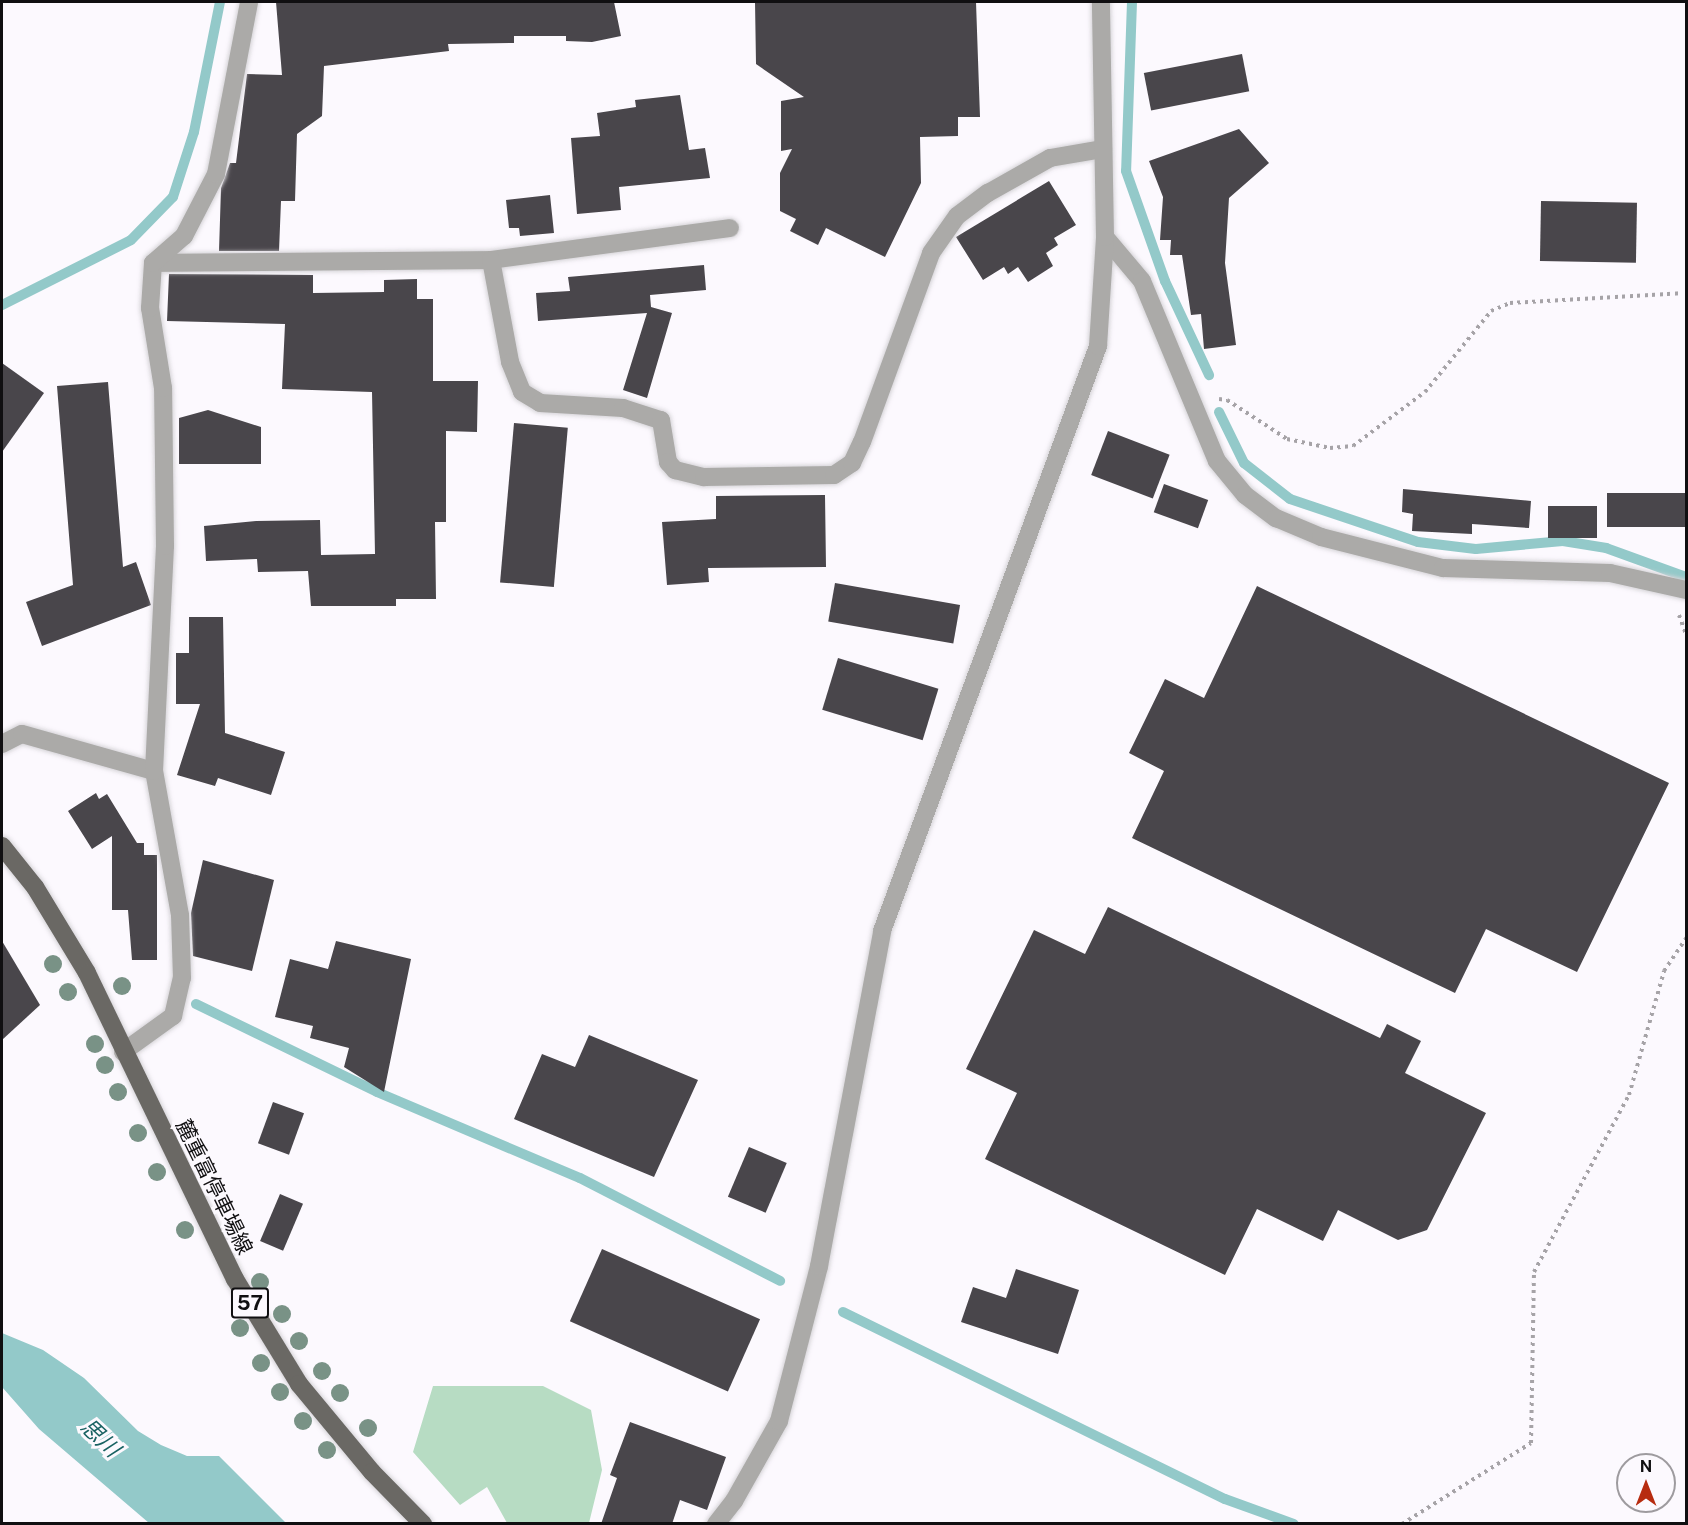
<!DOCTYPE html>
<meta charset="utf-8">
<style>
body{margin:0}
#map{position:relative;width:1688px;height:1525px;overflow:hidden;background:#fcf9fe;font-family:"Public Sans","Noto Sans JP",sans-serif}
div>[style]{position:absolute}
.green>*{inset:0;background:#b7dcc3}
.water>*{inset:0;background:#93c9c9}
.stream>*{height:10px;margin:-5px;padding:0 5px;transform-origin:5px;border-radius:5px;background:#93c9c9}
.building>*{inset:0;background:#49464b;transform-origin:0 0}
.path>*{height:4px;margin-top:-2px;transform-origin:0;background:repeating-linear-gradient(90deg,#a6a3a7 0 3px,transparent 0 7.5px)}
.roads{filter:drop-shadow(0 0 2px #d6d4d8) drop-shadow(0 0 2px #d6d4d8)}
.minor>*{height:18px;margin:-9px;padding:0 9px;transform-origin:9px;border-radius:9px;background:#abaaa8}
.major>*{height:18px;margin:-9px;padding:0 9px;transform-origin:9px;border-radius:9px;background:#6a6864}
.trees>*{width:18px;height:18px;margin:-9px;border-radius:50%;background:#799286}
span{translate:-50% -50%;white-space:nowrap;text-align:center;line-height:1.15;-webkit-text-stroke:6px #fcf9fe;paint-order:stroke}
.shield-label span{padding:2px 4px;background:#fcf9fe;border:2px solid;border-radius:4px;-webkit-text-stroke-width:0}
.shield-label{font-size:20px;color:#100f11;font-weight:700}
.street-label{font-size:21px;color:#100f11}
.water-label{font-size:22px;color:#196262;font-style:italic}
.frame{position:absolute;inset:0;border:3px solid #100f11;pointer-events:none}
.north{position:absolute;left:1616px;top:1453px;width:60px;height:60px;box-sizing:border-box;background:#fcf9fe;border:2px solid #9e9b9f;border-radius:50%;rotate:0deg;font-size:16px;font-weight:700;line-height:24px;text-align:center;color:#100f11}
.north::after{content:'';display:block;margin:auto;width:21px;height:27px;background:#b72c10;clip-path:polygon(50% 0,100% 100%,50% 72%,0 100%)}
</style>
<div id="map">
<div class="green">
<i style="clip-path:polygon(433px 1386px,543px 1386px,591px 1410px,602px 1470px,589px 1523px,507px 1523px,487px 1487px,460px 1505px,413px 1452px)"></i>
</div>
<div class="water">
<i style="clip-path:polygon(2px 1333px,43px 1350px,84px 1378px,138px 1431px,161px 1445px,187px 1456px,219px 1456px,286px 1523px,149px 1523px,39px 1429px,2px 1387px)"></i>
</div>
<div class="stream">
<i style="left:1132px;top:2px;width:169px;rotate:92deg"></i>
<i style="left:1126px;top:171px;width:117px;rotate:70.5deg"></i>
<i style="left:1165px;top:281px;width:104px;rotate:64.9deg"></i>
<i style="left:2px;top:305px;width:144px;rotate:-26.7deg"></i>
<i style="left:131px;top:240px;width:60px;rotate:-45.7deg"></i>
<i style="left:173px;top:197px;width:68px;rotate:-72.1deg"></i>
<i style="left:194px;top:132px;width:133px;rotate:-78.7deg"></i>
<i style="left:1219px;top:412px;width:57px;rotate:63.9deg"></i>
<i style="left:1244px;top:463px;width:58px;rotate:38deg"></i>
<i style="left:1290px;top:499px;width:135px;rotate:18.6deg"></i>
<i style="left:1418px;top:542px;width:58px;rotate:6.9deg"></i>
<i style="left:1476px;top:549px;width:87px;rotate:-5.3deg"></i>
<i style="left:1563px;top:541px;width:44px;rotate:9.2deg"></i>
<i style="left:1606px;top:548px;width:85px;rotate:19.9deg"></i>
<i style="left:196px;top:1004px;width:201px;rotate:25.9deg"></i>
<i style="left:377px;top:1092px;width:220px;rotate:23deg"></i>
<i style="left:580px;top:1178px;width:225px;rotate:27.2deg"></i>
<i style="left:843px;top:1312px;width:425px;rotate:26.1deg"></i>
<i style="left:1225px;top:1499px;width:73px;rotate:19.9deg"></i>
</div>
<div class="building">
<i style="clip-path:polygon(276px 2px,614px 2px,621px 36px,592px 42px,566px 41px,566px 36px,514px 36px,514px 43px,448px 44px,449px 51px,324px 66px,322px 116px,297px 134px,295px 201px,281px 201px,279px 251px,219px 251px,221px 188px,230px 163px,236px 163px,247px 74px,282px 75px)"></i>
<i style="clip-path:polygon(755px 2px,976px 2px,980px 117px,958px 117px,958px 136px,920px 137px,921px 183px,885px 257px,826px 228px,818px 245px,790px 231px,796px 219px,780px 211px,780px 173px,792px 149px,781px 151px,781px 101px,804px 97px,756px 64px)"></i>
<i style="left:1242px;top:54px;width:38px;height:100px;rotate:79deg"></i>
<i style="clip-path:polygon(680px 95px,689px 150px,705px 148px,710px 178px,619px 187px,621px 210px,577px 214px,571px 138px,600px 136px,597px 113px,636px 107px,635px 100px)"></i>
<i style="clip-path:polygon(1239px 129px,1269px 163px,1229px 198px,1225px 263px,1236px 345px,1204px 349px,1201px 314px,1191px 315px,1182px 255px,1170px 255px,1171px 240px,1160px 240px,1163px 197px,1149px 161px)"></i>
<i style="clip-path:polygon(1049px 181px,1076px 225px,1054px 238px,1058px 245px,1046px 253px,1053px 266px,1028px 282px,1018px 267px,1008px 274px,1004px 267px,983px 280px,956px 237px)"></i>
<i style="clip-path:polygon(550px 195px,554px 233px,520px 236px,519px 228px,509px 228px,506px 200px)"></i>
<i style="left:1541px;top:201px;width:96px;height:60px;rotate:1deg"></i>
<i style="clip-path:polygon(704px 265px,706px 290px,650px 295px,651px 307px,672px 313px,647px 398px,623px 390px,647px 313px,538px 321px,536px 293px,570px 291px,568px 277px)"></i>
<i style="clip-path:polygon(169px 274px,313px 275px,313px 293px,384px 292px,384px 280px,417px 279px,417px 299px,433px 299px,433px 381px,478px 381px,477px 432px,446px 431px,446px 522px,435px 522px,436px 599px,396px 599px,396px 606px,311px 606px,308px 571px,258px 572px,257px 559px,206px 561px,204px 526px,256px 521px,320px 520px,321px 555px,375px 554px,372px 392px,282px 389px,285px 324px,167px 321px)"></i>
<i style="clip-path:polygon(2px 363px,44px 393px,2px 452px)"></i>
<i style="clip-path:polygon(108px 382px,123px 567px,136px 562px,151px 605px,42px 646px,26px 602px,73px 585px,57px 386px)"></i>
<i style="clip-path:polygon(208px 410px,261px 427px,261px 464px,179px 464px,179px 418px)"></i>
<i style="left:514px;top:423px;width:54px;height:160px;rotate:5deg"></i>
<i style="left:1108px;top:431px;width:66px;height:47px;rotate:21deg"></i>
<i style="left:1164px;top:484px;width:47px;height:30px;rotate:20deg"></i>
<i style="clip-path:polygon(1403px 489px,1531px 501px,1529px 528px,1472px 524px,1472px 534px,1412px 531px,1413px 514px,1402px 512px)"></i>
<i style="left:1607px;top:493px;width:79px;height:34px"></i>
<i style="clip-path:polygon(825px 495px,826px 567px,708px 568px,709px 582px,667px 585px,662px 522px,716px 519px,716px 496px)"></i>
<i style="left:1548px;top:506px;width:49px;height:32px"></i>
<i style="left:835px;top:583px;width:127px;height:39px;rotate:10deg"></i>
<i style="clip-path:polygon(1257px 586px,1669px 783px,1577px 972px,1486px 929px,1455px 993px,1132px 838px,1164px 771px,1129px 753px,1165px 679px,1204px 698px)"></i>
<i style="clip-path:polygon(189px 617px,223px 617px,225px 733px,285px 752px,271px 795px,218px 778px,215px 786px,177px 775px,200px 704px,176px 704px,176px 653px,189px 653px)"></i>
<i style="left:838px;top:658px;width:105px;height:54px;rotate:17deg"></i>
<i style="clip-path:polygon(96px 793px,99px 799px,107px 794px,137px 843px,144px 843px,144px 855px,157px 855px,157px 960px,132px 960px,128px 910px,112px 910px,112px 836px,92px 849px,68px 811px)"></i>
<i style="clip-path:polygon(203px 860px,274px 880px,252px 971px,193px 956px,191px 913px)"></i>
<i style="clip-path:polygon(1108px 907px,1380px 1038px,1387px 1024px,1421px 1041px,1405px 1073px,1486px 1113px,1427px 1230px,1398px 1240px,1338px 1210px,1323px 1241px,1257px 1209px,1225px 1275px,985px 1159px,1017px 1093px,966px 1069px,1034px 930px,1085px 954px)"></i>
<i style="clip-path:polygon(2px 941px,40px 1005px,2px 1040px)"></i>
<i style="clip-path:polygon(336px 941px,411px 959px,384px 1092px,344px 1067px,349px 1048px,310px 1038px,313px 1026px,275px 1017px,290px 959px,328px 969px)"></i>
<i style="clip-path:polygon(589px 1035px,698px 1080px,654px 1177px,514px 1119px,542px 1054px,575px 1067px)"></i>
<i style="left:273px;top:1102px;width:33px;height:44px;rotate:20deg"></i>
<i style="left:749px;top:1147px;width:41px;height:54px;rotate:23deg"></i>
<i style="left:280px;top:1194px;width:25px;height:51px;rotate:23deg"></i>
<i style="left:602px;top:1249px;width:173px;height:79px;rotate:24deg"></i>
<i style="clip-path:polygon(1016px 1269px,1079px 1290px,1058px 1354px,961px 1322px,973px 1287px,1006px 1298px)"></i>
<i style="clip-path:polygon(630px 1422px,726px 1457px,707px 1510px,680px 1500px,672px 1524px,601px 1524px,617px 1478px,610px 1475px)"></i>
</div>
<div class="path">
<i style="left:1219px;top:399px;width:8px;rotate:7deg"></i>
<i style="left:1227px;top:400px;width:72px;rotate:33deg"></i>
<i style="left:1287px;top:439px;width:44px;rotate:11.8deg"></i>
<i style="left:1330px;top:448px;width:23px;rotate:-5deg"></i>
<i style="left:1353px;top:446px;width:90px;rotate:-36.9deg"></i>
<i style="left:1425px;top:392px;width:104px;rotate:-50.8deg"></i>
<i style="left:1491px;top:311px;width:21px;rotate:-23deg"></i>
<i style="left:1510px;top:303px;width:171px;rotate:-3.3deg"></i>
<i style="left:1679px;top:615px;width:20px;rotate:70deg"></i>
<i style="left:1402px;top:1524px;width:152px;rotate:-32.1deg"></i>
<i style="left:1531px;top:1443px;width:171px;rotate:-89deg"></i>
<i style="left:1534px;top:1272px;width:201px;rotate:-61.8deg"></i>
<i style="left:1629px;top:1095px;width:129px;rotate:-74.2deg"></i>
<i style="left:1664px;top:971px;width:40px;rotate:-56deg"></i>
</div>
<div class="roads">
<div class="minor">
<i style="left:1105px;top:237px;width:57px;rotate:49.9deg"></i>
<i style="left:1142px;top:281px;width:195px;rotate:67.4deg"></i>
<i style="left:1217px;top:461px;width:44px;rotate:50.5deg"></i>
<i style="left:1245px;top:495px;width:39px;rotate:37deg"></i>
<i style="left:1276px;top:518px;width:49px;rotate:22.9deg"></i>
<i style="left:1321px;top:537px;width:126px;rotate:14.3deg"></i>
<i style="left:1443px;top:568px;width:167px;rotate:1.7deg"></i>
<i style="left:1610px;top:573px;width:78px;rotate:12.6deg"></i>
<i style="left:491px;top:260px;width:241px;rotate:-7.6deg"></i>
<i style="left:153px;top:263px;width:338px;rotate:-0.5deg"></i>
<i style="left:491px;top:260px;width:104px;rotate:79.4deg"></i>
<i style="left:510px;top:362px;width:32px;rotate:68deg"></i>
<i style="left:522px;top:392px;width:21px;rotate:31deg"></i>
<i style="left:540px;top:403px;width:83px;rotate:3.4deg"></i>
<i style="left:623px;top:408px;width:40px;rotate:18deg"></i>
<i style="left:661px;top:420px;width:43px;rotate:80.5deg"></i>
<i style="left:668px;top:462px;width:11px;rotate:49deg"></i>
<i style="left:675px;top:470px;width:30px;rotate:14deg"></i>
<i style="left:704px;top:477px;width:130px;rotate:-0.9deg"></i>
<i style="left:834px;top:475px;width:22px;rotate:-34deg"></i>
<i style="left:852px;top:463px;width:23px;rotate:-65deg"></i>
<i style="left:862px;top:442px;width:201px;rotate:-69.9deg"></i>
<i style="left:931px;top:253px;width:45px;rotate:-54.9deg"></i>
<i style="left:957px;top:216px;width:39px;rotate:-37deg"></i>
<i style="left:988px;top:193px;width:71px;rotate:-29.4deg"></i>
<i style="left:1050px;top:158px;width:54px;rotate:-9.6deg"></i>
<i style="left:2px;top:744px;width:22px;rotate:-27deg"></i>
<i style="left:22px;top:734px;width:137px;rotate:15.7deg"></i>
<i style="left:123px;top:1052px;width:62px;rotate:-35.8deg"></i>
<i style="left:173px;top:1016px;width:39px;rotate:-77deg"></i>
<i style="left:182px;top:978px;width:63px;rotate:-91.8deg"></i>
<i style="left:180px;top:915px;width:146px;rotate:-100.2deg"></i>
<i style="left:154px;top:771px;width:225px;rotate:-87.2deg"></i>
<i style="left:165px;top:546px;width:158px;rotate:-90.7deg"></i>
<i style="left:163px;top:388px;width:81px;rotate:-99.2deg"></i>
<i style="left:150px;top:308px;width:45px;rotate:-86.2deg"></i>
<i style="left:153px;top:263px;width:41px;rotate:-41.1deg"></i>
<i style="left:184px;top:236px;width:70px;rotate:-62.7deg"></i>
<i style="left:216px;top:174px;width:175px;rotate:-79.1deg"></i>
<i style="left:716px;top:1524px;width:29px;rotate:-52deg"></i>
<i style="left:734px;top:1501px;width:92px;rotate:-60.6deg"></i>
<i style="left:779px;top:1421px;width:160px;rotate:-75.5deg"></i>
<i style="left:819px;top:1266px;width:341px;rotate:-79.3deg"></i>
<i style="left:882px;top:931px;width:624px;rotate:-69.73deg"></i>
<i style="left:1098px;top:346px;width:109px;rotate:-86.3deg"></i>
<i style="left:1105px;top:237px;width:235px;rotate:-91deg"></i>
</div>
<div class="major">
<i style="left:2px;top:846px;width:53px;rotate:51.2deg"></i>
<i style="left:35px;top:887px;width:100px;rotate:58.8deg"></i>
<i style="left:87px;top:973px;width:340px;rotate:64.2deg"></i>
<i style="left:235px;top:1279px;width:123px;rotate:58.6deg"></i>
<i style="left:299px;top:1384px;width:114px;rotate:50.3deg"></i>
<i style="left:372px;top:1472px;width:73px;rotate:45.6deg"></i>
</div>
</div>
<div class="trees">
<i style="left:53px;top:964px"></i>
<i style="left:122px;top:986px"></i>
<i style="left:68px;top:992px"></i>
<i style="left:95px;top:1044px"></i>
<i style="left:105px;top:1065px"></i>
<i style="left:118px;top:1092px"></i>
<i style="left:138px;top:1133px"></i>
<i style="left:157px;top:1172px"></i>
<i style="left:185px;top:1230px"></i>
<i style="left:260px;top:1282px"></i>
<i style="left:282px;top:1314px"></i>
<i style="left:240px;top:1328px"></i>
<i style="left:299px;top:1341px"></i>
<i style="left:261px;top:1363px"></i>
<i style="left:322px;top:1371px"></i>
<i style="left:280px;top:1392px"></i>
<i style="left:340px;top:1393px"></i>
<i style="left:303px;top:1421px"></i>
<i style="left:368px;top:1428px"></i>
<i style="left:327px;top:1450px"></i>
</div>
<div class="shield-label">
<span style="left:250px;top:1303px">57</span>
</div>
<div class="street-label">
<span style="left:214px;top:1187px;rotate:64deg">麓重富停車場線</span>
</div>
<div class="water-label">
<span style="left:100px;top:1438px;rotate:43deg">思川</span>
</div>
<div class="frame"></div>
<div class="north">N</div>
</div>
